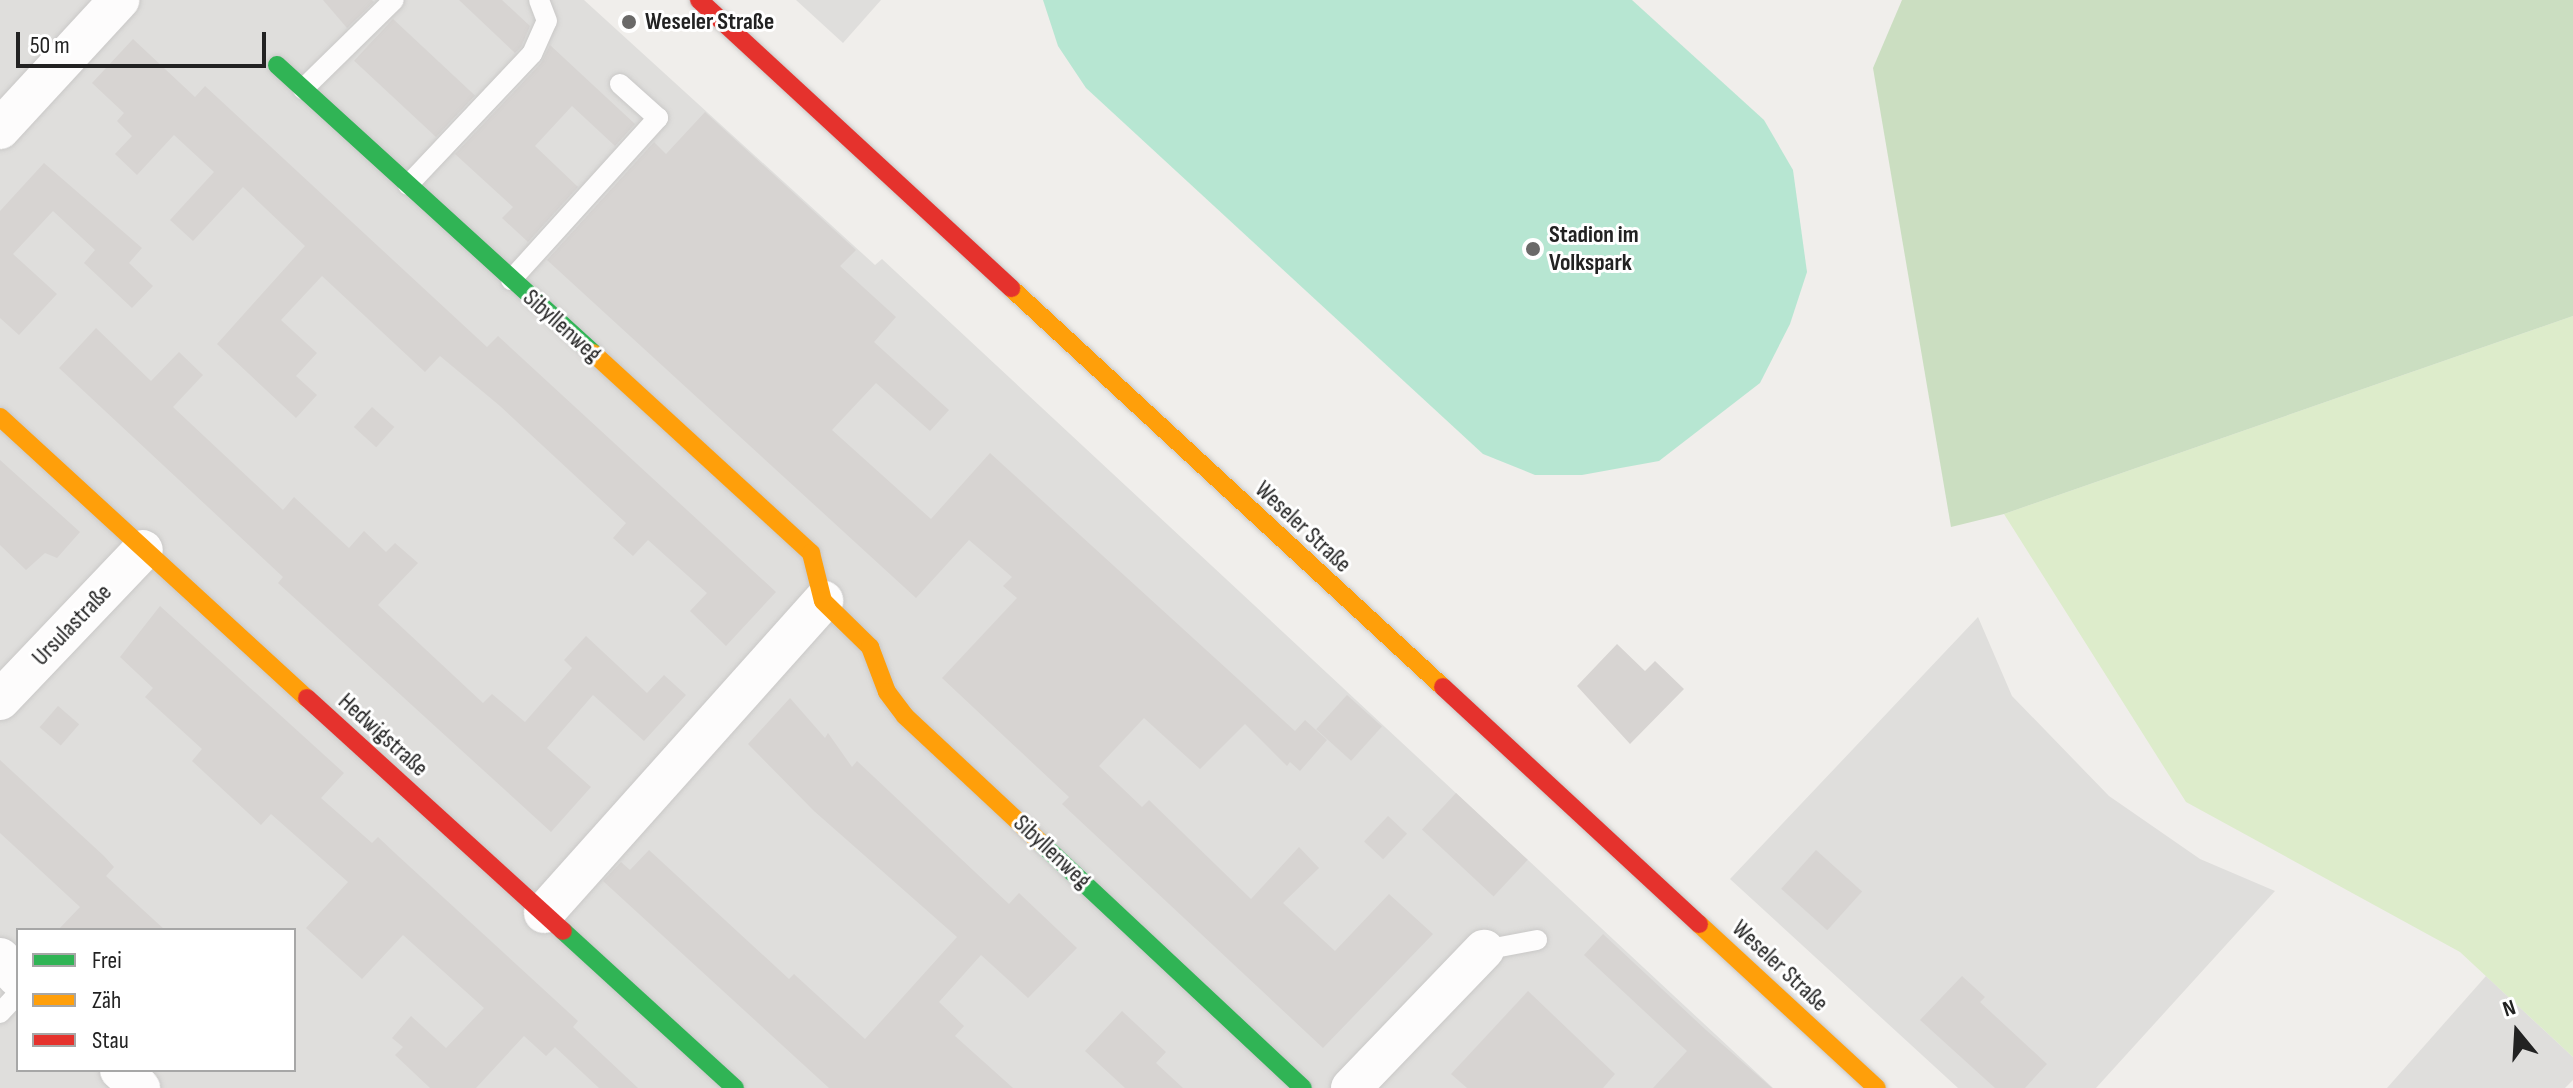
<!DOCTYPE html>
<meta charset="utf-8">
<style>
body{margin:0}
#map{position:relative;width:2573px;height:1088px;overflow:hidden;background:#f0eeeb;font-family:"Sofia Sans Condensed",sans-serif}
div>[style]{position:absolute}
.residential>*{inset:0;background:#dfdedc}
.grass>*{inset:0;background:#ddeccb}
.forest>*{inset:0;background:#cbdec1}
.pitch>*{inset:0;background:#b7e6d2}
.building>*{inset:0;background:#d7d4d2;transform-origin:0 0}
.roads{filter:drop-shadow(0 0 2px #c9c8c7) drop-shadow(0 0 2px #c9c8c7)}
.lane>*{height:20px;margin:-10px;padding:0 10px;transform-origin:10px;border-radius:10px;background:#fdfcfc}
.street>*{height:40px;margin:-20px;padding:0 20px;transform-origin:20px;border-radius:20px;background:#fdfcfc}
.fast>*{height:18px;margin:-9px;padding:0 9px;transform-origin:9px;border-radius:9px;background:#30b455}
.slow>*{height:18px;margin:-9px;padding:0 9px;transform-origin:9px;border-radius:9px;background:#ff9f0a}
.jam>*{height:18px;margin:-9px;padding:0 9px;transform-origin:9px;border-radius:9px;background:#e5322d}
.dots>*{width:22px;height:22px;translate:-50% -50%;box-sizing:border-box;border:4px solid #fff;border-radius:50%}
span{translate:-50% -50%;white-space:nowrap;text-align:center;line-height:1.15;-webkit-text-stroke:6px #fff;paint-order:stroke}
.poi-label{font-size:24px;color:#222;font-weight:700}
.left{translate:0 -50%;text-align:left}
.street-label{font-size:24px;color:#222}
.legend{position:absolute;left:16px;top:928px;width:280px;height:144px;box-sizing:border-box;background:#fff;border:2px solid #a7a7a7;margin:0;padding:10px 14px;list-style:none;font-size:24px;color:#222}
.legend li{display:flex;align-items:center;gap:16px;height:40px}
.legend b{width:40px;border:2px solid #a7a7a7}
.north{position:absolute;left:2477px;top:992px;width:80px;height:80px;-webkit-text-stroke:6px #fff;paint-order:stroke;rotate:342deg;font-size:22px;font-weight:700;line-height:32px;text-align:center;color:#222}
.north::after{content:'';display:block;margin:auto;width:28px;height:36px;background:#222;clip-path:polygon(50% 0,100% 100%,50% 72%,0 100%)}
.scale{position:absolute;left:16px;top:32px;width:250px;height:36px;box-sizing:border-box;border:4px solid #222;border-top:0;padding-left:10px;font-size:24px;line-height:28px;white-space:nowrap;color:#222;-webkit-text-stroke:6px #fff;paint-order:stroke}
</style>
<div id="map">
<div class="residential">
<i style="clip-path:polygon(evenodd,0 0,584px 0,875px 265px,882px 259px,1773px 1088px,0 1088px,0 0,18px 930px,294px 930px,294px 1070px,18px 1070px,18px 930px)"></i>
<i style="clip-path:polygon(796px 0,881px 0,843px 43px)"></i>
<i style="clip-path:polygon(1978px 617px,2012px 696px,2109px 796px,2200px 859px,2275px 891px,2096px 1088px,1958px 1088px,1730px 879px)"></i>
<i style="clip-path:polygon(2486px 976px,2573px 1057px,2573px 1080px,2565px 1088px,2387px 1088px)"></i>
</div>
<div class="grass">
<i style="clip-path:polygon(2573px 316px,2573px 1057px,2460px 952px,2186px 802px,2004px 514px)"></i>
</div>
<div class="forest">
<i style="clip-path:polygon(1902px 0,2573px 0,2573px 316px,2004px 514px,1951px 527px,1873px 68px)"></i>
</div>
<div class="pitch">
<i style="clip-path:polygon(1043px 0,1632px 0,1764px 120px,1793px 170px,1807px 272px,1790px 324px,1760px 383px,1659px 461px,1582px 475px,1535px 475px,1483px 454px,1086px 88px,1058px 46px)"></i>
</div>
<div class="building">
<i style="clip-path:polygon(323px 0,372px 0,374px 2px,347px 28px)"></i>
<i style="clip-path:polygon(459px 0,502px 0,530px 26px,521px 47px,515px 53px)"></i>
<i style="left:393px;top:19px;width:112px;height:57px;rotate:43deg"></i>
<i style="clip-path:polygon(133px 39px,195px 97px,205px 86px,487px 347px,498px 336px,776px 592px,726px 646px,690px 611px,707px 593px,648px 540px,633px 556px,613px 538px,626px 523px,500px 406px,440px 356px,425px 372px,322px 276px,281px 320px,317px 353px,296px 376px,317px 395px,296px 418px,217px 344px,305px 246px,243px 187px,193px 241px,170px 220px,214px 172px,174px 135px,137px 175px,115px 154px,132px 136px,117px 121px,124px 113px,92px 83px)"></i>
<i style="clip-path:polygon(550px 45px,635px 124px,615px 146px,572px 106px,535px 146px,578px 187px,528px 242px,502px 218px,513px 207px,455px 154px,541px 63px)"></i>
<i style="clip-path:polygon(705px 112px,856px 250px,840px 266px,896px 317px,874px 342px,949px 410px,930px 431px,876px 383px,832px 430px,931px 519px,990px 453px,1295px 731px,1305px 720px,1327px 740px,1300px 771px,1290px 762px,1287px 766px,1245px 724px,1200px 769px,1144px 718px,1099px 766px,1142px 807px,1149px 800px,1251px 899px,1299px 847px,1319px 868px,1283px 903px,1335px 951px,1389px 894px,1433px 934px,1323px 1048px,1062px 804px,1069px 797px,942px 678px,1017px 598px,1003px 586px,1012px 577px,969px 540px,916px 598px,547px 260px,654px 142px,666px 154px)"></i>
<i style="clip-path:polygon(44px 163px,142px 248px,129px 263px,153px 286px,132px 308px,84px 263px,95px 250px,53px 211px,13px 254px,57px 294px,19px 335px,0 318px,0 211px)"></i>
<i style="clip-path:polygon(96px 328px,151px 381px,179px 352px,203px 375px,173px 407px,283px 510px,294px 497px,349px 548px,364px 531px,386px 552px,395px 543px,418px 563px,378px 605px,483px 703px,492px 694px,525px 722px,572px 668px,564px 660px,586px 636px,647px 693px,664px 675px,686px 695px,644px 741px,593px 695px,547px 748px,591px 787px,551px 832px,278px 583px,283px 577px,59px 368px)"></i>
<i style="left:372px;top:407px;width:30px;height:27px;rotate:42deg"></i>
<i style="clip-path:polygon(0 460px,80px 532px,57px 558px,45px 553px,26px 570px,0 545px)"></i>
<i style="clip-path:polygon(160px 606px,344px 773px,321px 798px,372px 843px,378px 837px,396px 854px,578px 1021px,573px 1027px,638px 1088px,599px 1088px,555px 1047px,546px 1056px,524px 1036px,476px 1088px,430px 1088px,395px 1055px,403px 1047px,392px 1038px,411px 1016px,446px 1048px,484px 1008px,403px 935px,362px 979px,306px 928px,348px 882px,271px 814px,261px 825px,192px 761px,202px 749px,145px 697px,153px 688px,120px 657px)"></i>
<i style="clip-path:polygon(1617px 644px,1645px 671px,1655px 661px,1684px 689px,1630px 744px,1577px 686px)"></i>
<i style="left:1347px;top:695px;width:47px;height:46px;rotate:42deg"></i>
<i style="clip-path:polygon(790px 698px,825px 738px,828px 733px,852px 767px,857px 761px,1009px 904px,1019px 893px,1077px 948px,1028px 998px,981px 955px,939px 1002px,964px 1026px,955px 1036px,1013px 1088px,829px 1088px,603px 881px,621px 862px,630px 870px,649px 850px,789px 979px,794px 974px,865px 1039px,957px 937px,814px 811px,748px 744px)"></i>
<i style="left:58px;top:706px;width:28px;height:28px;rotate:41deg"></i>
<i style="clip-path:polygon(0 760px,104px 856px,114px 867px,106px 876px,165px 930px,58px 930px,80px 907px,0 833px)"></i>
<i style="left:1456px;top:793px;width:98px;height:50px;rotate:43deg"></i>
<i style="left:1388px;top:816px;width:26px;height:35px;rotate:43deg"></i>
<i style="left:1816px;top:850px;width:62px;height:52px;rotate:42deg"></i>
<i style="clip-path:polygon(1603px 934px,1706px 1030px,1772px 1088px,1653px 1088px,1687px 1051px,1584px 955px)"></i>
<i style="clip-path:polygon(1962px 976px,1985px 997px,1980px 1002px,2047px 1064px,2025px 1088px,1995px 1088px,1920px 1020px)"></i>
<i style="clip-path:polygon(1528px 991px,1615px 1074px,1603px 1088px,1467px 1088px,1451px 1074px)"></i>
<i style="clip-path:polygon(1122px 1011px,1166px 1052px,1156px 1063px,1183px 1088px,1125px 1088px,1085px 1051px)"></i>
</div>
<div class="roads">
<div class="lane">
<i style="left:303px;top:89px;width:127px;rotate:-44.4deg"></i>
<i style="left:408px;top:185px;width:180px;rotate:-46.6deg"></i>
<i style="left:532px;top:54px;width:36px;rotate:-66deg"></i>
<i style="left:547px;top:21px;width:22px;rotate:-111deg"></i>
<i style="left:511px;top:280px;width:219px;rotate:-47.8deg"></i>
<i style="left:658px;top:118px;width:51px;rotate:-138.2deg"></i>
<i style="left:1484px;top:950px;width:54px;rotate:-10.7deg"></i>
<i style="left:0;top:1013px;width:26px;rotate:-47deg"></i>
</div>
<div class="street">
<i style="left:0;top:129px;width:176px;rotate:-47.3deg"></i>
<i style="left:0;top:700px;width:207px;rotate:-46.4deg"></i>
<i style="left:544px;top:913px;width:419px;rotate:-48.2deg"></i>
<i style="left:0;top:958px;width:26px;rotate:47deg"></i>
<i style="left:120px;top:1070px;width:27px;rotate:42deg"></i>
<i style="left:1351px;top:1088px;width:192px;rotate:-46.1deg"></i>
</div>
<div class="fast">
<i style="left:277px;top:65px;width:428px;rotate:42.3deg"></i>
<i style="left:1040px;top:842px;width:360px;rotate:43.1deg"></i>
<i style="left:563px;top:931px;width:233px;rotate:42.4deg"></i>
</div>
<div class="slow">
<i style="left:1011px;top:288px;width:588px;rotate:42.73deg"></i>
<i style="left:593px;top:353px;width:296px;rotate:42.5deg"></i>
<i style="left:811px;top:553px;width:49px;rotate:76deg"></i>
<i style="left:823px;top:601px;width:66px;rotate:44.4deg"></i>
<i style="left:870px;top:647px;width:48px;rotate:69.3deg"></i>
<i style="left:887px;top:692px;width:30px;rotate:53deg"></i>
<i style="left:905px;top:716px;width:185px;rotate:43deg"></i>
<i style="left:0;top:417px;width:416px;rotate:42.5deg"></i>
<i style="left:1699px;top:924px;width:242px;rotate:42.7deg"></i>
</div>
<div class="jam">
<i style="left:699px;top:0;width:425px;rotate:42.7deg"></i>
<i style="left:1443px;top:687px;width:349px;rotate:42.8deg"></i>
<i style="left:307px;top:698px;width:346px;rotate:42.3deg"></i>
</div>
</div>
<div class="dots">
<i style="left:629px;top:22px;background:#6a6968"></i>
<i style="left:1533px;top:249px;background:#6a6968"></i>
</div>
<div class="poi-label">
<span class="left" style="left:645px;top:22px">Weseler Straße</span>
<span class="left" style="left:1549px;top:249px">Stadion im<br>Volkspark</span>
</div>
<div class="street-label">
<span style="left:562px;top:326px;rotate:42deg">Sibyllenweg</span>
<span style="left:1303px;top:527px;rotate:43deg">Weseler Straße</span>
<span style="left:72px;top:625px;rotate:-46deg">Ursulastraße</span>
<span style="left:383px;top:735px;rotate:42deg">Hedwigstraße</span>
<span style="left:1052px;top:852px;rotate:43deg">Sibyllenweg</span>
<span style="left:1780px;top:966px;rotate:43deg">Weseler Straße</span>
</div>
<ul class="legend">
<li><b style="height:10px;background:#30b455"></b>Frei</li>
<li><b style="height:10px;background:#ff9f0a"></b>Zäh</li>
<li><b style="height:10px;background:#e5322d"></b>Stau</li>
</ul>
<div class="north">N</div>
<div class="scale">50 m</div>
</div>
